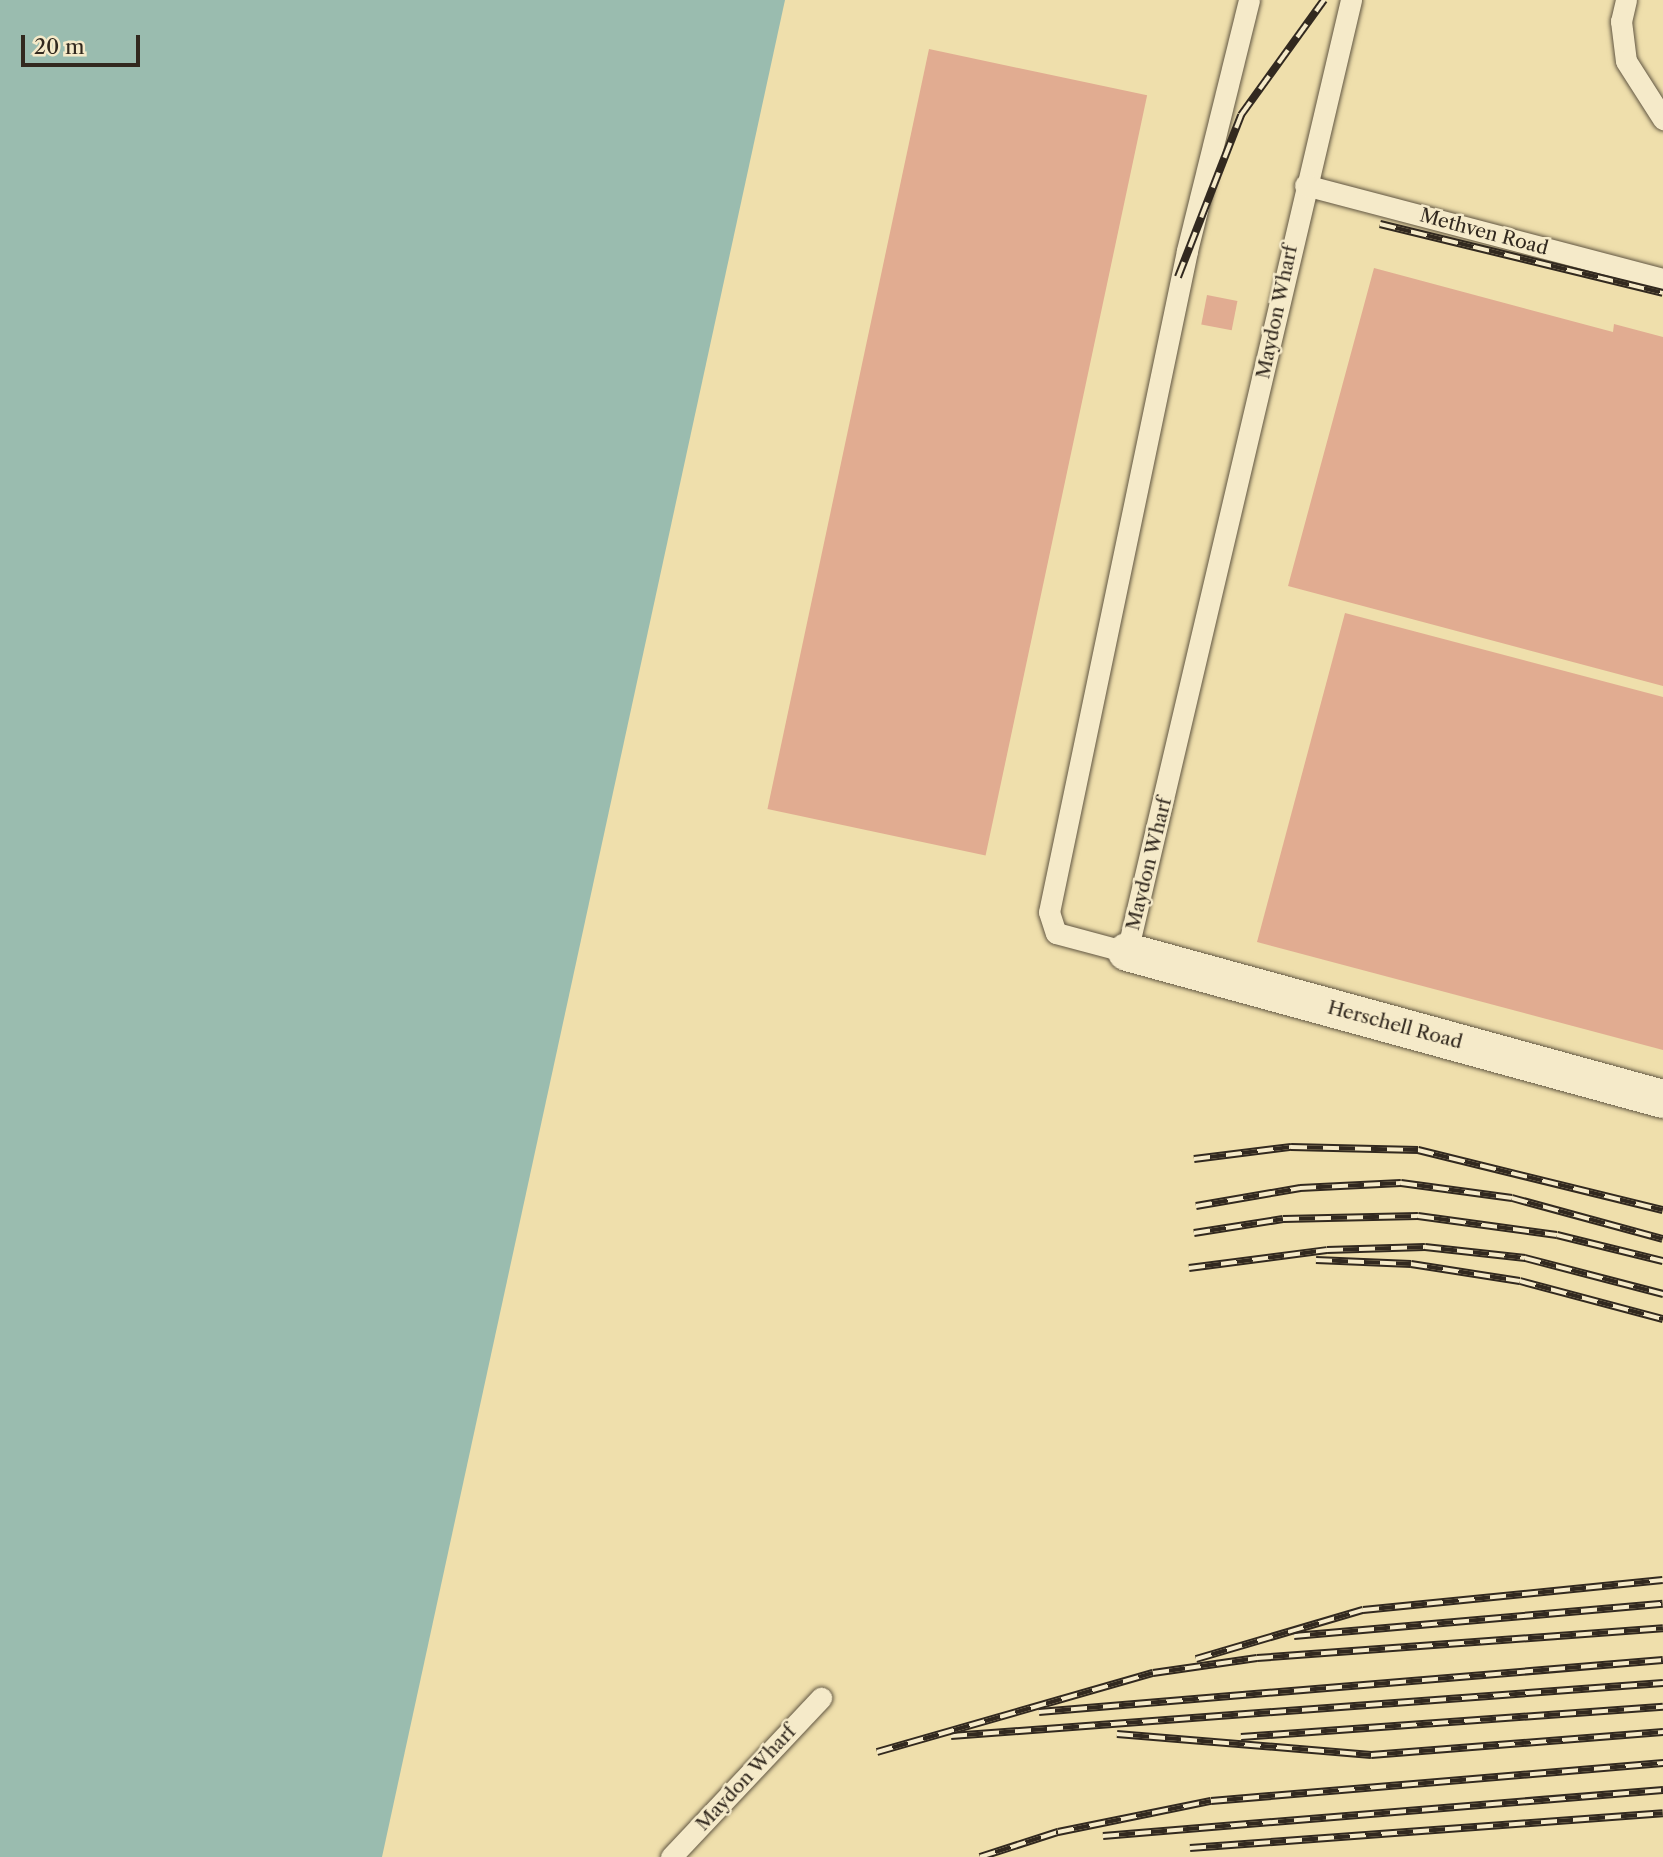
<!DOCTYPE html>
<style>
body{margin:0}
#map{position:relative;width:1663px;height:1857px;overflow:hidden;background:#efdfac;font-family:"Libre Caslon Text",serif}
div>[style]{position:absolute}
.water>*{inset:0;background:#9abcaf}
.building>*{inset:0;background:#e1ac91;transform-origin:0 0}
.roads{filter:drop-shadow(0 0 2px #615642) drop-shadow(0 0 2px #615642)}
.service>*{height:21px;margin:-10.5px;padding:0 10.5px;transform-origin:10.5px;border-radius:10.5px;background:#f5eac9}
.minor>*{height:38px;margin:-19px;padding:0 19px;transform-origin:19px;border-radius:19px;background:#f5eac9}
.rail>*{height:8px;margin-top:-4px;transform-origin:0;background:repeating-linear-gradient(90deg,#f5eac9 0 16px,#32291f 0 32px);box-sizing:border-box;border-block:2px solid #32291f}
span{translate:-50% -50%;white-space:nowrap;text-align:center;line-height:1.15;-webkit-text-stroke:5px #f5eac9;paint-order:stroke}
.street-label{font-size:19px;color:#32291f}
.scale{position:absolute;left:21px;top:35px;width:119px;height:32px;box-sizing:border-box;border:4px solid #32291f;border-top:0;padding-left:9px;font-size:21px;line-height:24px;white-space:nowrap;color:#32291f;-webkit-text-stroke:5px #f5eac9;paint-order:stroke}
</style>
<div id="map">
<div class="water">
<i style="clip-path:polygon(0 0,785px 0,382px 1857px,0 1857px)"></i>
</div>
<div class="building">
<i style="left:929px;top:49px;width:223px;height:777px;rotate:12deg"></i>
<i style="clip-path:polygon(1374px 268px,1613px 332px,1614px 324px,1663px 337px,1663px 686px,1288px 586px)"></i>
<i style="left:1207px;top:295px;width:31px;height:30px;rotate:11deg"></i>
<i style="clip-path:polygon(1345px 613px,1663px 697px,1663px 1050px,1257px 942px)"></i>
</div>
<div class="roads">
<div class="service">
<i style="left:1249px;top:0;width:259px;rotate:103.9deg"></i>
<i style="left:1187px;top:251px;width:675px;rotate:101.79deg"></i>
<i style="left:1049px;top:912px;width:22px;rotate:72deg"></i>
<i style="left:1056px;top:933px;width:73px;rotate:15deg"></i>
<i style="left:1127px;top:952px;width:978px;rotate:-76.76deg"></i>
<i style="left:1626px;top:0;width:22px;rotate:103deg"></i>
<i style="left:1621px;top:21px;width:40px;rotate:82.9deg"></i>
<i style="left:1626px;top:61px;width:69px;rotate:57.5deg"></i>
<i style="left:1305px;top:185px;width:370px;rotate:14.7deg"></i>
<i style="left:671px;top:1857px;width:219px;rotate:-46.7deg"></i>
</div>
<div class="minor">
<i style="left:1127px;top:952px;width:556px;rotate:15.34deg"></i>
</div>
</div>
<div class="rail">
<i style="left:1380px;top:224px;width:291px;rotate:13.7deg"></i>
<i style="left:1178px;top:277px;width:174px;rotate:-68.7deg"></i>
<i style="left:1241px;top:115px;width:142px;rotate:-54.2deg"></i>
<i style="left:1194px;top:1159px;width:98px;rotate:-7.1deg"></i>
<i style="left:1291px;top:1147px;width:127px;rotate:1.4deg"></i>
<i style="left:1418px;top:1150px;width:252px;rotate:13.8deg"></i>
<i style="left:1196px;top:1206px;width:106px;rotate:-9.8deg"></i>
<i style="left:1300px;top:1188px;width:101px;rotate:-2.8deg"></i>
<i style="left:1401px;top:1183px;width:112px;rotate:7.7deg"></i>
<i style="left:1512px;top:1198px;width:156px;rotate:15.2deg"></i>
<i style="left:1194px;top:1233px;width:90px;rotate:-8.9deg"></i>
<i style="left:1283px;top:1219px;width:135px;rotate:-1.3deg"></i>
<i style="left:1418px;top:1216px;width:140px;rotate:7.8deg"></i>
<i style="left:1557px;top:1235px;width:109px;rotate:13.8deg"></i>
<i style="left:1316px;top:1260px;width:95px;rotate:2.4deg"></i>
<i style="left:1411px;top:1264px;width:110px;rotate:8.9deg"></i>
<i style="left:1520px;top:1281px;width:148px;rotate:14.9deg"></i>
<i style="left:1189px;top:1268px;width:139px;rotate:-7.4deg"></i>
<i style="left:1327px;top:1250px;width:98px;rotate:-1.8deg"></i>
<i style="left:1425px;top:1247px;width:101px;rotate:6.3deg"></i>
<i style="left:1525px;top:1258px;width:143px;rotate:14.6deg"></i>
<i style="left:1294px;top:1636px;width:370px;rotate:-5deg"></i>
<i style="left:1196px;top:1659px;width:174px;rotate:-16.4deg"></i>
<i style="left:1363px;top:1610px;width:301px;rotate:-5.7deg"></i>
<i style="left:1039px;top:1712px;width:626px;rotate:-4.76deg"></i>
<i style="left:1117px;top:1734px;width:255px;rotate:4.7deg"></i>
<i style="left:1371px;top:1755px;width:293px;rotate:-4.5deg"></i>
<i style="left:951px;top:1736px;width:714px;rotate:-4.26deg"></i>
<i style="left:1241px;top:1737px;width:423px;rotate:-4.1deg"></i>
<i style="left:877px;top:1752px;width:287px;rotate:-16deg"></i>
<i style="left:1153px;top:1673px;width:105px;rotate:-8.2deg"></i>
<i style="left:1257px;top:1658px;width:407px;rotate:-4.2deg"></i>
<i style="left:1103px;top:1836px;width:562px;rotate:-4.7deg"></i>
<i style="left:1190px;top:1848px;width:474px;rotate:-4.2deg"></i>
<i style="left:980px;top:1857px;width:82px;rotate:-17.8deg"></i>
<i style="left:1058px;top:1832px;width:156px;rotate:-11.5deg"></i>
<i style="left:1211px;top:1801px;width:454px;rotate:-4.8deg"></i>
</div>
<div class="street-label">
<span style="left:1484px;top:232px;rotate:15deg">Methven Road</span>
<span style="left:1277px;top:312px;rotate:-78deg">Maydon Wharf</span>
<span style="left:1149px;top:864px;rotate:-76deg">Maydon Wharf</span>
<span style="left:1395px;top:1025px;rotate:15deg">Herschell Road</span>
<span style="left:746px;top:1778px;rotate:-47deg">Maydon Wharf</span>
</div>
<div class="scale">20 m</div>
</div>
